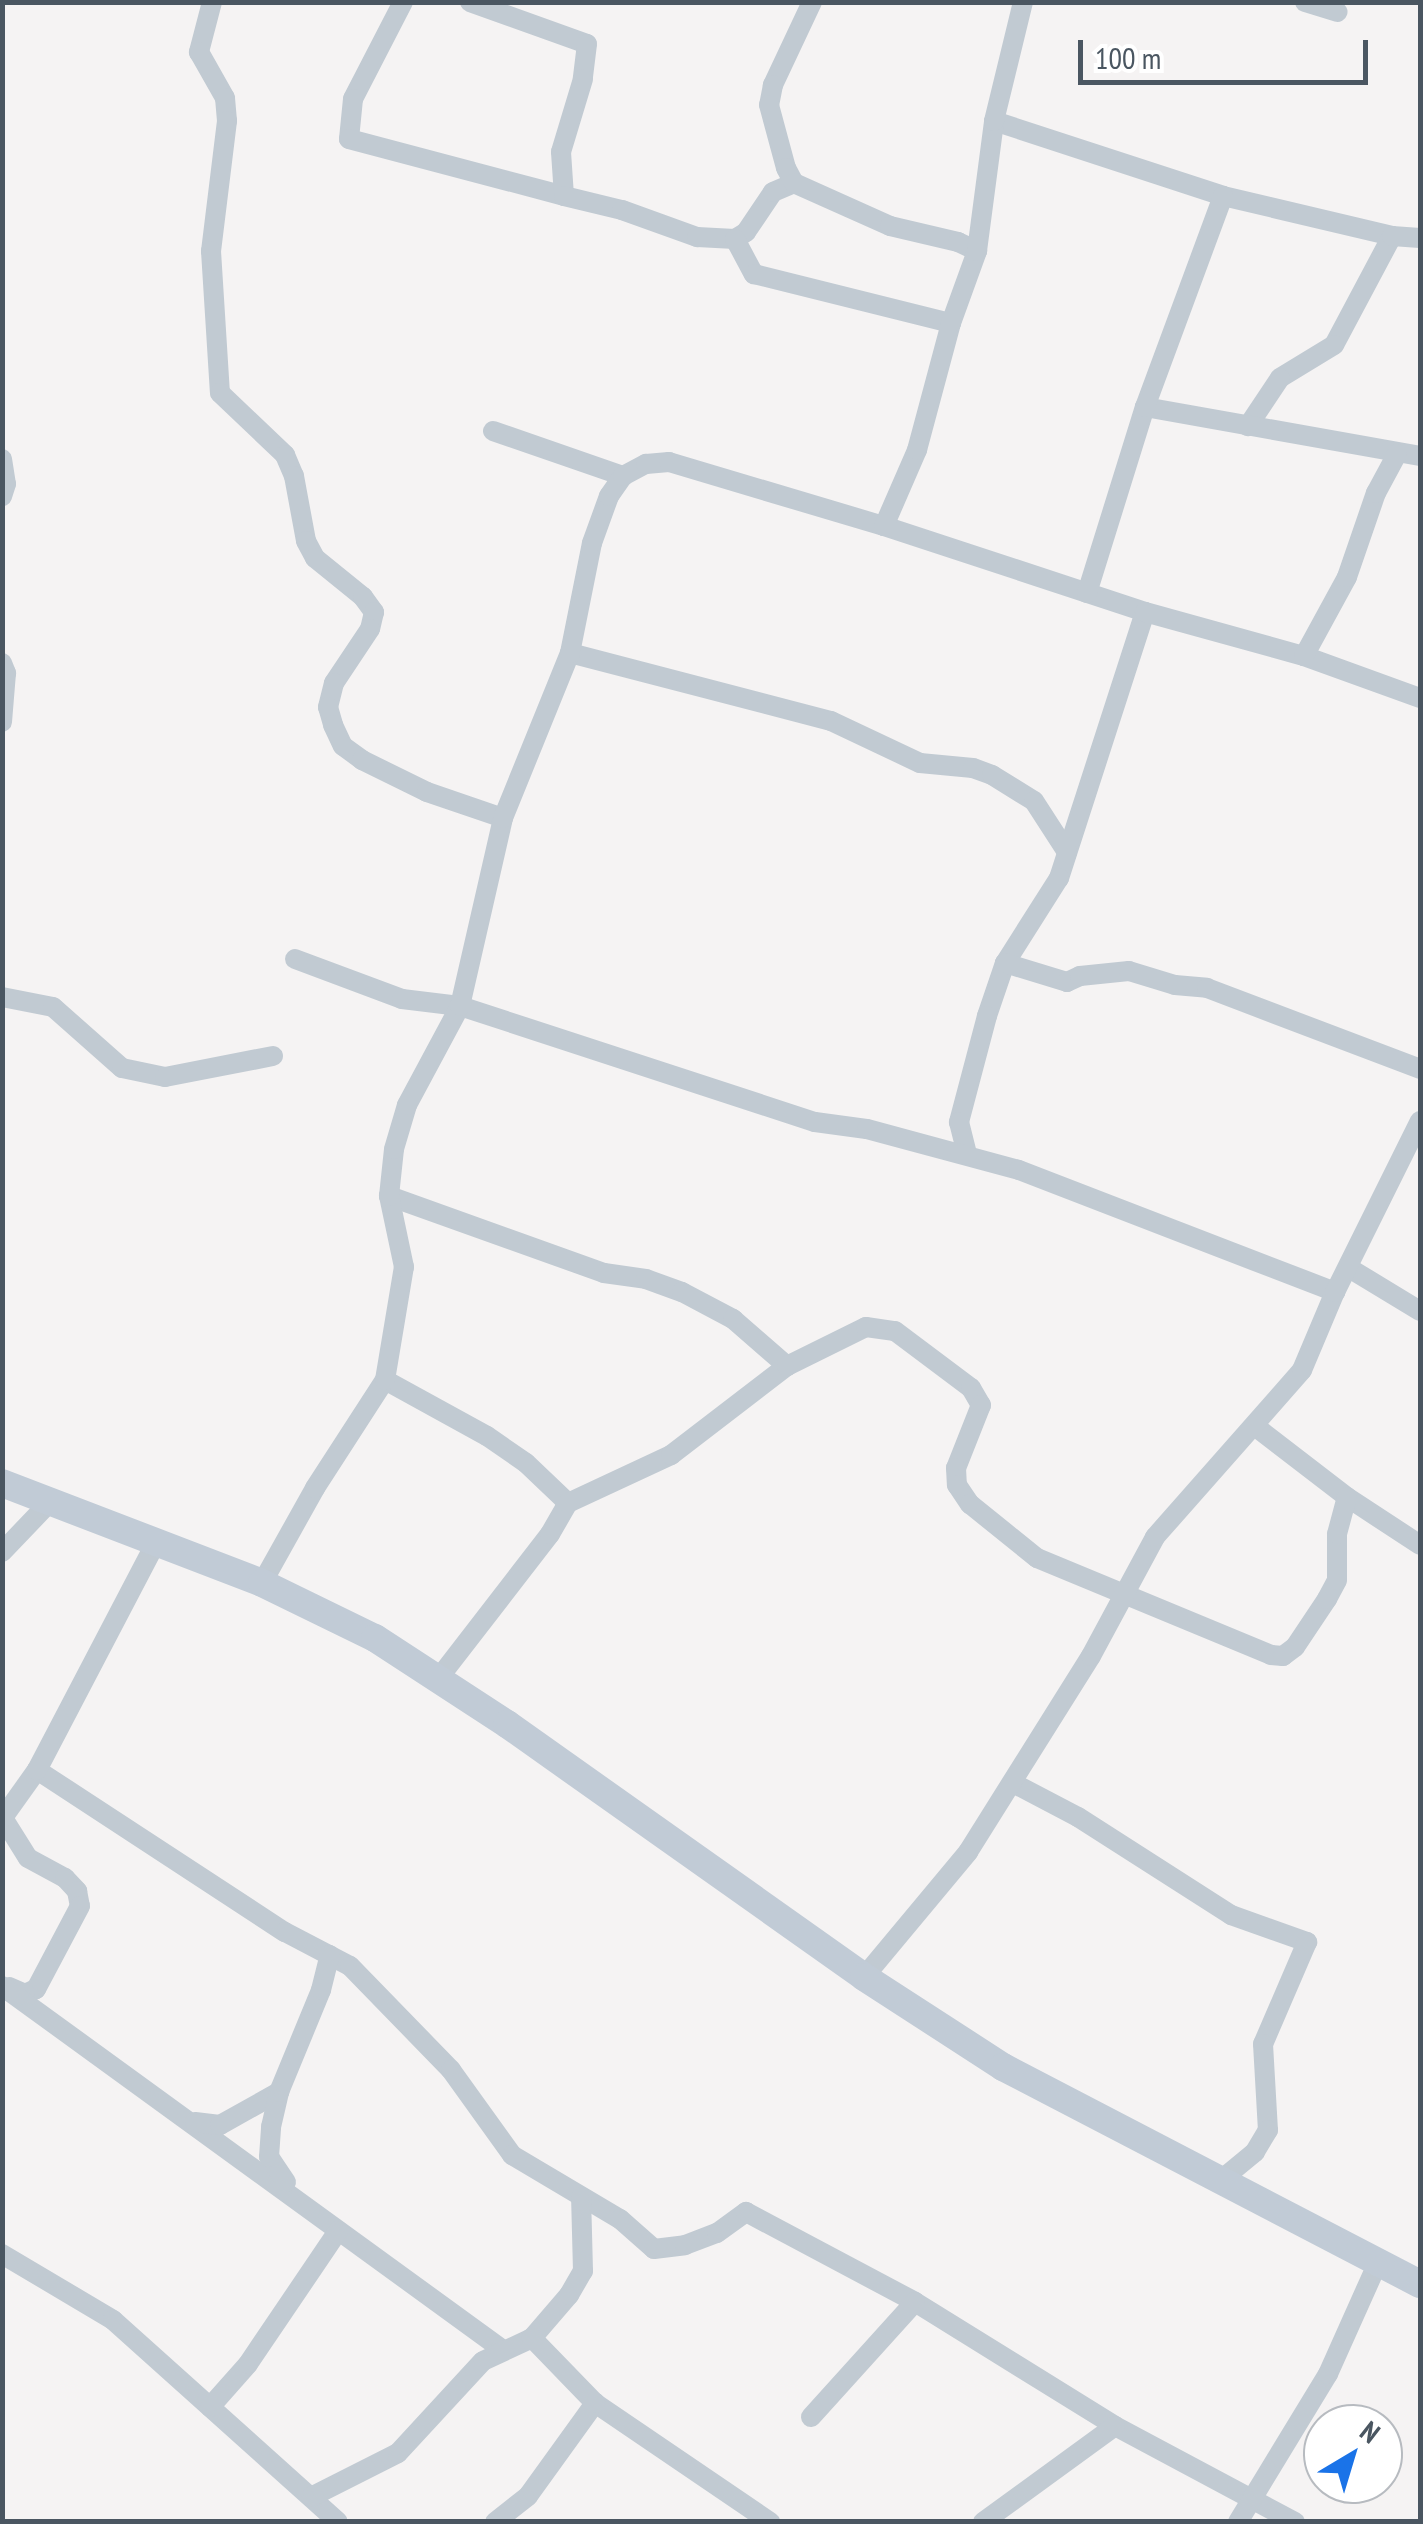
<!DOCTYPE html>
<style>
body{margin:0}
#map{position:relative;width:1423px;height:2524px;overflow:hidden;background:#f5f3f3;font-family:"PT Sans Narrow",sans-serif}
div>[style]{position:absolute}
.street>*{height:20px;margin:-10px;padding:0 10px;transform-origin:10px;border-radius:10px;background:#c1cad2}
.secondary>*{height:28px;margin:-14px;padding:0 14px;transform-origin:14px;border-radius:14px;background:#c1cbd6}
span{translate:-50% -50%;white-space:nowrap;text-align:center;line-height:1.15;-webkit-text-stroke:10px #fff;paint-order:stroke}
.frame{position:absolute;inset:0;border:5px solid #4a5661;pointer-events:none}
.north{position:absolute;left:1303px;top:2404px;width:100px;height:100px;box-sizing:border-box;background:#fff;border:2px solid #b7bbc0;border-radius:50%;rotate:38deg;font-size:28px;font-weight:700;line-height:40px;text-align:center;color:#4a5661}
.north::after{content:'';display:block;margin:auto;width:35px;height:45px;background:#1a73e8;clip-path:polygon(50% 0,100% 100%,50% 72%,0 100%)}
.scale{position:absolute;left:1078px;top:40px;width:290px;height:45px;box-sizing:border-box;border:5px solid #4a5661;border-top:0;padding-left:12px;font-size:30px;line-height:35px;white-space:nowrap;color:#4a5661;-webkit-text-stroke:8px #fff;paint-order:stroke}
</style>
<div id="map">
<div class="street">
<i style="left:212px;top:2px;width:52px;rotate:104.6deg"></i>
<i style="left:199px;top:52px;width:53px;rotate:60.5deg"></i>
<i style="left:225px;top:98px;width:23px;rotate:85deg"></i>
<i style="left:227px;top:121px;width:131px;rotate:97deg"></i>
<i style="left:211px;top:251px;width:142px;rotate:86.4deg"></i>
<i style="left:220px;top:393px;width:90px;rotate:43.6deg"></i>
<i style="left:285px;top:455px;width:23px;rotate:67deg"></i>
<i style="left:294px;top:476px;width:66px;rotate:79.5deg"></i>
<i style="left:306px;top:541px;width:19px;rotate:62deg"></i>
<i style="left:315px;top:558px;width:62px;rotate:39.1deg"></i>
<i style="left:363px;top:597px;width:19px;rotate:54deg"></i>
<i style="left:374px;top:612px;width:17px;rotate:103deg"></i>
<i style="left:370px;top:629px;width:65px;rotate:123.7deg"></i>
<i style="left:334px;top:683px;width:25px;rotate:104deg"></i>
<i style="left:328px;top:707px;width:19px;rotate:74deg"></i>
<i style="left:333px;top:725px;width:23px;rotate:65deg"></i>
<i style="left:343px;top:746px;width:24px;rotate:36deg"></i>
<i style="left:362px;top:760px;width:72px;rotate:26.2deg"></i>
<i style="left:427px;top:792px;width:80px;rotate:18.9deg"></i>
<i style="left:403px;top:2px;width:109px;rotate:117.3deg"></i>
<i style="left:353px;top:99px;width:40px;rotate:95.7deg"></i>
<i style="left:349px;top:139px;width:222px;rotate:14.8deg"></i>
<i style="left:470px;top:2px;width:124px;rotate:19.7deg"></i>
<i style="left:587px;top:44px;width:35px;rotate:97deg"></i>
<i style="left:583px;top:79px;width:76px;rotate:106.8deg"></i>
<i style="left:561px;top:152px;width:44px;rotate:86.1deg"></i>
<i style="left:564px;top:196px;width:60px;rotate:13.6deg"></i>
<i style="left:622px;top:210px;width:80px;rotate:19.8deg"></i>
<i style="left:697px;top:237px;width:38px;rotate:3deg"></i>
<i style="left:735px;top:239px;width:13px;rotate:-32deg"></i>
<i style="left:746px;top:232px;width:48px;rotate:-56deg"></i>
<i style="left:773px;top:192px;width:23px;rotate:-23deg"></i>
<i style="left:812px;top:2px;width:92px;rotate:115.2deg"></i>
<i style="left:773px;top:85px;width:20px;rotate:101deg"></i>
<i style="left:769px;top:105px;width:65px;rotate:74.9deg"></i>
<i style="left:786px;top:168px;width:17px;rotate:62deg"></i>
<i style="left:794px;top:183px;width:105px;rotate:24.1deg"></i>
<i style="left:890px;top:226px;width:70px;rotate:13.2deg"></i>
<i style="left:958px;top:242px;width:21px;rotate:25deg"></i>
<i style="left:1305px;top:2px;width:34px;rotate:17deg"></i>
<i style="left:994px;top:121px;width:241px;rotate:18.1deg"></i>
<i style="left:1223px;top:196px;width:174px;rotate:13.3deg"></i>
<i style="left:1392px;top:236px;width:123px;rotate:118deg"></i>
<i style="left:1334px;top:345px;width:63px;rotate:148.6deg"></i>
<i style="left:1280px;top:378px;width:58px;rotate:123.7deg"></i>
<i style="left:1392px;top:236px;width:28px;rotate:4deg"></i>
<i style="left:735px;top:239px;width:40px;rotate:62deg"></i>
<i style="left:754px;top:274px;width:203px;rotate:14deg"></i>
<i style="left:1145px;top:407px;width:279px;rotate:10.1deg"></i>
<i style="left:493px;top:431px;width:138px;rotate:19.1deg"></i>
<i style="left:2px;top:459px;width:25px;rotate:81deg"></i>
<i style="left:6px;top:484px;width:13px;rotate:108deg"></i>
<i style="left:884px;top:526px;width:275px;rotate:18.2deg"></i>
<i style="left:1145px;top:612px;width:280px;rotate:107.9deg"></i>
<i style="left:1059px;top:878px;width:101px;rotate:122.4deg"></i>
<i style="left:1005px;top:963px;width:56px;rotate:108.8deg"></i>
<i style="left:987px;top:1016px;width:110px;rotate:104.8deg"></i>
<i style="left:959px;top:1122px;width:34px;rotate:76deg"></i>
<i style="left:1087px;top:593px;width:195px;rotate:-72.7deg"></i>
<i style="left:1145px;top:407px;width:225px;rotate:-69.7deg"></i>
<i style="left:1145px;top:612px;width:165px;rotate:15.5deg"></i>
<i style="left:1304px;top:656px;width:123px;rotate:19.9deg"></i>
<i style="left:570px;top:653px;width:270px;rotate:14.6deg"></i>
<i style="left:831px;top:721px;width:98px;rotate:25.3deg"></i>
<i style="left:920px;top:763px;width:53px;rotate:5.4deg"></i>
<i style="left:973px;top:768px;width:20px;rotate:20deg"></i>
<i style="left:992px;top:775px;width:49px;rotate:31.8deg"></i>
<i style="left:1034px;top:801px;width:61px;rotate:57.1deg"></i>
<i style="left:1304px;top:656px;width:90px;rotate:-61.4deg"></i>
<i style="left:1347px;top:577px;width:89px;rotate:-71deg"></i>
<i style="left:1376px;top:493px;width:44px;rotate:-61.7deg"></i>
<i style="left:2px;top:663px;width:11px;rotate:68deg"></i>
<i style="left:6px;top:673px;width:49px;rotate:94.7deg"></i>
<i style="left:295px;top:959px;width:114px;rotate:20.5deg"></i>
<i style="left:402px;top:999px;width:58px;rotate:6.9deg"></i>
<i style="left:460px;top:1006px;width:373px;rotate:18.1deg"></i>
<i style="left:815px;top:1122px;width:52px;rotate:7.7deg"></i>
<i style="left:867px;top:1129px;width:157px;rotate:15.1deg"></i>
<i style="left:1019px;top:1170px;width:339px;rotate:21.1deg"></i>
<i style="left:1005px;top:963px;width:65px;rotate:17deg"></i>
<i style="left:1067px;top:982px;width:14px;rotate:-25deg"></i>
<i style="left:1080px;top:976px;width:49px;rotate:-5.8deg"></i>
<i style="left:1129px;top:971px;width:48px;rotate:16.9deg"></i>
<i style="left:1175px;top:985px;width:32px;rotate:5deg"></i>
<i style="left:1207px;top:988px;width:228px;rotate:20.8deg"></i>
<i style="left:2px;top:997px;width:52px;rotate:11.1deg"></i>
<i style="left:53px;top:1007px;width:92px;rotate:41.5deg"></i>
<i style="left:122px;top:1068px;width:44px;rotate:11.8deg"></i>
<i style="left:165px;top:1077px;width:110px;rotate:-11deg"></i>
<i style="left:389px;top:1196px;width:228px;rotate:19.7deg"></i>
<i style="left:604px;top:1273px;width:42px;rotate:8.1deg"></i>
<i style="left:646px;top:1279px;width:38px;rotate:20deg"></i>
<i style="left:682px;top:1292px;width:58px;rotate:27.9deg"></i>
<i style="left:733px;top:1319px;width:72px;rotate:41deg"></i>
<i style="left:1349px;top:1268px;width:83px;rotate:31.2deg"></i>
<i style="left:385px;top:1380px;width:116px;rotate:28.8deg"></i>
<i style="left:487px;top:1436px;width:47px;rotate:34.7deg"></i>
<i style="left:526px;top:1463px;width:58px;rotate:43.6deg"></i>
<i style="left:1256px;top:1427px;width:115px;rotate:37.6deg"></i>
<i style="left:1347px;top:1497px;width:87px;rotate:33.3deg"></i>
<i style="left:2px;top:1552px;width:69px;rotate:-46.2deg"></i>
<i style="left:262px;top:1583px;width:109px;rotate:-60.8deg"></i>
<i style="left:315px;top:1488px;width:129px;rotate:-57.1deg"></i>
<i style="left:385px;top:1380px;width:115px;rotate:-80.5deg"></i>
<i style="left:404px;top:1267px;width:73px;rotate:-101.9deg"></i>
<i style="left:389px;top:1196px;width:47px;rotate:-83.9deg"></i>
<i style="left:394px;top:1149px;width:46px;rotate:-73.5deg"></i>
<i style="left:407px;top:1105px;width:112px;rotate:-61.8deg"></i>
<i style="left:460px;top:1006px;width:193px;rotate:-77.1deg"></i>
<i style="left:503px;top:818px;width:178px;rotate:-67.9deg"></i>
<i style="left:570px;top:653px;width:112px;rotate:-78.7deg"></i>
<i style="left:592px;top:543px;width:50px;rotate:-70.1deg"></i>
<i style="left:609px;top:496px;width:24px;rotate:-55deg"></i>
<i style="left:623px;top:476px;width:26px;rotate:-28deg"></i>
<i style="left:646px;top:464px;width:23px;rotate:-5deg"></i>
<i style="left:669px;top:462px;width:224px;rotate:16.6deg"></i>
<i style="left:884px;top:526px;width:83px;rotate:-66.5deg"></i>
<i style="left:917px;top:450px;width:131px;rotate:-75deg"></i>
<i style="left:951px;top:323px;width:77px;rotate:-70.1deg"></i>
<i style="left:977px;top:251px;width:131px;rotate:-82.5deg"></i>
<i style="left:994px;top:121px;width:122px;rotate:-76.3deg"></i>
<i style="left:438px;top:1679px;width:183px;rotate:-52.3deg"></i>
<i style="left:550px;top:1534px;width:36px;rotate:-60deg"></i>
<i style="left:568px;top:1503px;width:114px;rotate:-25deg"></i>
<i style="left:671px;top:1455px;width:146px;rotate:-37.5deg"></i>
<i style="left:787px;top:1366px;width:88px;rotate:-26.3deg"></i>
<i style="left:866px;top:1327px;width:29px;rotate:8deg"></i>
<i style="left:895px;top:1331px;width:95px;rotate:36.9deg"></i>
<i style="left:971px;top:1388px;width:20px;rotate:60deg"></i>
<i style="left:981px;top:1405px;width:68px;rotate:111.6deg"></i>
<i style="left:956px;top:1468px;width:17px;rotate:87deg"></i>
<i style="left:957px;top:1485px;width:23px;rotate:56deg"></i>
<i style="left:970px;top:1504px;width:86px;rotate:38.9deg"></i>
<i style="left:1037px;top:1558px;width:253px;rotate:22.5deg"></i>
<i style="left:1271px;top:1655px;width:12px;rotate:5deg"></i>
<i style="left:1283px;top:1656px;width:15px;rotate:-37deg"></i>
<i style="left:1295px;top:1647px;width:58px;rotate:-56.3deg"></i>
<i style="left:1327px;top:1599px;width:21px;rotate:-62deg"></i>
<i style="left:1337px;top:1580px;width:46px;rotate:-90deg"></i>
<i style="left:1337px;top:1534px;width:38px;rotate:-75deg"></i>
<i style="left:37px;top:1770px;width:296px;rotate:33.2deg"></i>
<i style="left:285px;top:1932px;width:73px;rotate:27.6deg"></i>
<i style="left:350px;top:1966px;width:145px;rotate:45.8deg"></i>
<i style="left:451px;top:2070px;width:105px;rotate:54.3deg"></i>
<i style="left:512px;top:2155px;width:126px;rotate:30.7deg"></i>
<i style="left:620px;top:2219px;width:45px;rotate:41.4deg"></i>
<i style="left:654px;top:2249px;width:31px;rotate:-7deg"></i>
<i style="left:685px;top:2245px;width:34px;rotate:-21deg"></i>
<i style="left:717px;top:2233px;width:36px;rotate:-36deg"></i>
<i style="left:746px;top:2212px;width:191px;rotate:28deg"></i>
<i style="left:915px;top:2302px;width:235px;rotate:31.8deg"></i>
<i style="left:1115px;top:2426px;width:204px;rotate:28.1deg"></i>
<i style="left:1013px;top:1783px;width:73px;rotate:27.6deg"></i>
<i style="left:1078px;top:1817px;width:182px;rotate:32.6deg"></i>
<i style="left:1231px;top:1915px;width:81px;rotate:19.6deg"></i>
<i style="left:1307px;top:1942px;width:111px;rotate:113.3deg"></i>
<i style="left:1263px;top:2044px;width:86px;rotate:86.7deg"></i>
<i style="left:1268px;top:2130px;width:26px;rotate:121deg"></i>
<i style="left:1255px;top:2152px;width:44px;rotate:140.5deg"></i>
<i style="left:3px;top:1818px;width:47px;rotate:58deg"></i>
<i style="left:28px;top:1858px;width:42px;rotate:28.4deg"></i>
<i style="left:65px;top:1878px;width:18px;rotate:47deg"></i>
<i style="left:77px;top:1891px;width:15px;rotate:79deg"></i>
<i style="left:80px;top:1906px;width:94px;rotate:117.9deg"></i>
<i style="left:36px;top:1989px;width:12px;rotate:156deg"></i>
<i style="left:25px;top:1994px;width:17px;rotate:-156deg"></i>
<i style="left:2px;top:1819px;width:60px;rotate:-54.5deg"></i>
<i style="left:37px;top:1770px;width:257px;rotate:-62.4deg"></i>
<i style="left:864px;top:1977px;width:163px;rotate:-50.2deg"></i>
<i style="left:968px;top:1852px;width:231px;rotate:-57.9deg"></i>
<i style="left:1091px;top:1656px;width:135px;rotate:-61.7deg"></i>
<i style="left:1155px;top:1537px;width:222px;rotate:-48.6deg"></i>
<i style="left:1302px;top:1370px;width:85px;rotate:-67.1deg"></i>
<i style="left:1335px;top:1292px;width:191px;rotate:-63.6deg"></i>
<i style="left:2px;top:1986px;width:619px;rotate:36deg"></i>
<i style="left:195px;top:2122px;width:25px;rotate:7deg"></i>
<i style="left:220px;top:2125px;width:68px;rotate:-29.2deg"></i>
<i style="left:286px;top:2182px;width:30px;rotate:-124deg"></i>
<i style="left:269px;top:2157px;width:30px;rotate:-86deg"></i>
<i style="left:271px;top:2127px;width:36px;rotate:-77deg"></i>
<i style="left:279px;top:2092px;width:110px;rotate:-67.6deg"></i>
<i style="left:321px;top:1990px;width:36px;rotate:-76deg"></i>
<i style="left:2px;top:2254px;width:129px;rotate:30.7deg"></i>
<i style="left:113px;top:2320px;width:302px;rotate:41.9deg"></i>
<i style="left:595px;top:2403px;width:212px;rotate:34.2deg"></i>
<i style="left:210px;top:2407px;width:57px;rotate:-48.5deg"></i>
<i style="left:248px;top:2364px;width:161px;rotate:-55.9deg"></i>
<i style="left:811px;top:2417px;width:155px;rotate:-47.9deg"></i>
<i style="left:311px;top:2497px;width:97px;rotate:-26.8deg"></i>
<i style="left:398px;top:2453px;width:125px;rotate:-47.3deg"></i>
<i style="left:483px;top:2361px;width:54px;rotate:-25.1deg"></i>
<i style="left:532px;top:2338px;width:57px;rotate:-49.3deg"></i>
<i style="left:569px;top:2295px;width:28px;rotate:-60deg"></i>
<i style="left:583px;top:2271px;width:74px;rotate:-91.5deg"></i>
<i style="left:495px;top:2522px;width:42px;rotate:-38.2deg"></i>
<i style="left:528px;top:2496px;width:115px;rotate:-54.2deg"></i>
<i style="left:595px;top:2403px;width:91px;rotate:-134.1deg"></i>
<i style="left:983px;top:2522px;width:163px;rotate:-36deg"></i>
<i style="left:1238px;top:2522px;width:173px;rotate:-58.7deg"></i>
<i style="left:1328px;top:2374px;width:123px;rotate:-65.9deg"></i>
</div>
<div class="secondary">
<i style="left:2px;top:1483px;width:279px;rotate:21deg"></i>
<i style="left:262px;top:1583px;width:126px;rotate:26deg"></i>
<i style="left:375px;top:1638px;width:158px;rotate:33.1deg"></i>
<i style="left:507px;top:1724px;width:438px;rotate:35.3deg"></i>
<i style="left:864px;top:1977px;width:166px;rotate:32.9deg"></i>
<i style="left:1003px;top:2067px;width:470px;rotate:27.5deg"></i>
</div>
<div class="frame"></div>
<div class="north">N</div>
<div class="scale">100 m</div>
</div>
